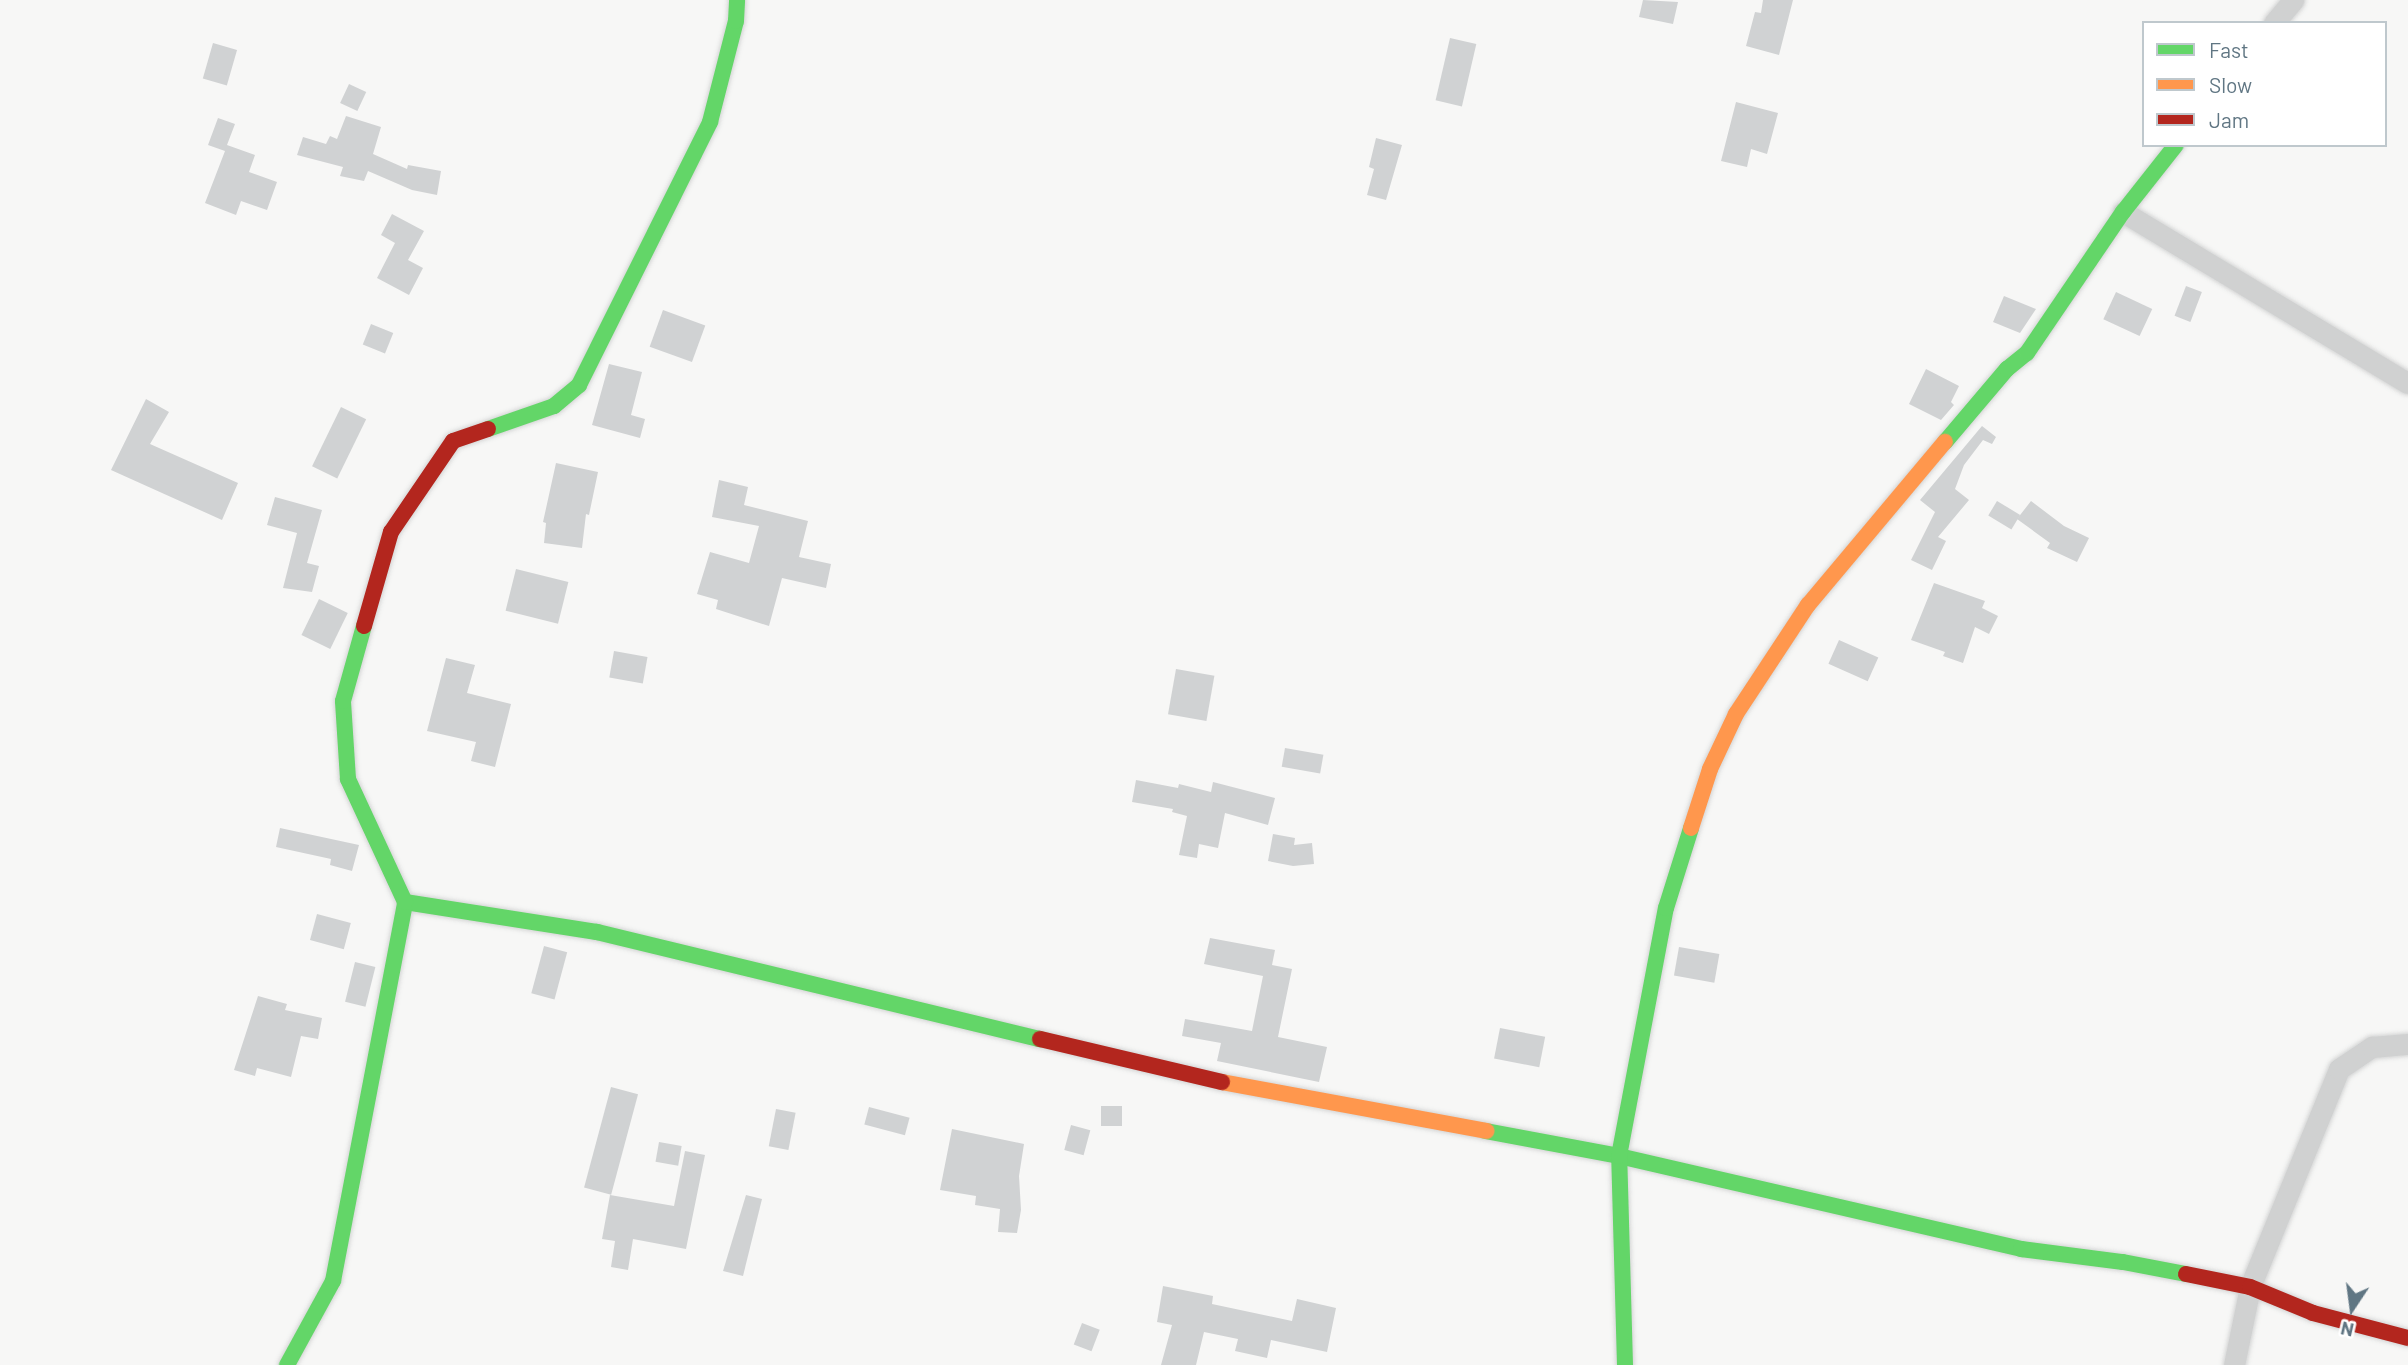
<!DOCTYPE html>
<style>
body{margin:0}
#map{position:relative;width:2408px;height:1365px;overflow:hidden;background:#f7f7f6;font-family:Barlow,sans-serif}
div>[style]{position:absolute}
.building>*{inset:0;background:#d0d2d3;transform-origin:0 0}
.roads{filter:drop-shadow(0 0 2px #d4d5d5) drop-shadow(0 0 2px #d4d5d5)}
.street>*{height:21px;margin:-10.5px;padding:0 10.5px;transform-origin:10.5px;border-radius:10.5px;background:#d0d1d1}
.fast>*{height:16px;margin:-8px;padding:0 8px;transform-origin:8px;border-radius:8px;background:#63d668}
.slow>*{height:16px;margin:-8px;padding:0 8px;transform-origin:8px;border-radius:8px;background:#ff974d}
.jam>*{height:16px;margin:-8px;padding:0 8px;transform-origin:8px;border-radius:8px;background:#b3261e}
span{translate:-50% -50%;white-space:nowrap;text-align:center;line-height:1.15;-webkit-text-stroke:7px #fff;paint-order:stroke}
.legend{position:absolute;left:2142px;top:21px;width:245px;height:126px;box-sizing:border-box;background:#fff;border:2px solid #bfc8cd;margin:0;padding:9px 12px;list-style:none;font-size:21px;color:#607683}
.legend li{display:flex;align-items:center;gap:14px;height:35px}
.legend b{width:35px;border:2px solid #bfc8cd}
.north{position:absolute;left:2317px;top:1274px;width:70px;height:70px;-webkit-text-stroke:5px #fff;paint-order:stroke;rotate:193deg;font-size:19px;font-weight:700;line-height:28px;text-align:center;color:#607683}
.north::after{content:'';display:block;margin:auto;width:24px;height:32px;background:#607683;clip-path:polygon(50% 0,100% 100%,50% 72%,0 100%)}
</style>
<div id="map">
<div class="building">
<i style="clip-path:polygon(1643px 0,1678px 2px,1673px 24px,1639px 17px)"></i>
<i style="clip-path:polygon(1763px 0,1793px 0,1779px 55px,1746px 46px,1755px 12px,1761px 13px)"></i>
<i style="left:1450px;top:38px;width:27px;height:64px;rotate:13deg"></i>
<i style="left:213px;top:43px;width:25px;height:37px;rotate:16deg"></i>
<i style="left:349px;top:84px;width:19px;height:21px;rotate:25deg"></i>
<i style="clip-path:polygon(1736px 102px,1778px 113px,1767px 154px,1751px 149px,1747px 167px,1721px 161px)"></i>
<i style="clip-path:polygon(346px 116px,381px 127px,373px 154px,407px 169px,408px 165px,441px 171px,437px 195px,412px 190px,368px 171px,364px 181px,340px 176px,343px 167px,297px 155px,303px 137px,326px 144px,330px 136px,337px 139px)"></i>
<i style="clip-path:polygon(218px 118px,235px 124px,227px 145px,255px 155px,249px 172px,277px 182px,267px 210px,241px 201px,236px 215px,205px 203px,225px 151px,208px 145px)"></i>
<i style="clip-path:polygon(1376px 138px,1402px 145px,1386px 200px,1367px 195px,1374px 169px,1369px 167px)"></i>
<i style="clip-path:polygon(392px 214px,424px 231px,408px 260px,423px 268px,409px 295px,377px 278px,395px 243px,381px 235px)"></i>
<i style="left:2186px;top:286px;width:17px;height:32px;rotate:21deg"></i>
<i style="left:2116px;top:292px;width:40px;height:30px;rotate:25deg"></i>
<i style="clip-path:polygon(2004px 296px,2036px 309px,2020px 333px,1993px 322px)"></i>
<i style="left:663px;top:310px;width:45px;height:39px;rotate:20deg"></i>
<i style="left:371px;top:324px;width:24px;height:22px;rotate:22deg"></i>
<i style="clip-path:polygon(609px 364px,642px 372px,631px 415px,645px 419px,640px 438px,592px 425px)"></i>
<i style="clip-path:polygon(1926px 369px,1959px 386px,1951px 402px,1954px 405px,1941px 420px,1909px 404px)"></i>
<i style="clip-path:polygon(146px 399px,169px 412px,150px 444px,238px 483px,222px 520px,111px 470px)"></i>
<i style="left:341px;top:407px;width:28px;height:66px;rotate:26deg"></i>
<i style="clip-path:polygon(1982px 426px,1996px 437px,1992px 444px,1983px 440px,1964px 465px,1955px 489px,1969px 500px,1938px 537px,1946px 541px,1932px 570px,1911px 560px,1935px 512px,1920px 500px)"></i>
<i style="clip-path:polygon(556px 463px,598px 472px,589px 515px,586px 514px,582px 548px,544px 543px,546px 523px,543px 522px)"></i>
<i style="clip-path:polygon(719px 480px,748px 487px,744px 505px,808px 521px,799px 557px,831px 564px,826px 588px,782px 578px,769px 626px,716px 609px,718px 600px,697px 594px,710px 552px,749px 563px,759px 526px,712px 517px)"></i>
<i style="clip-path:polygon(275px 497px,322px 510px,307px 563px,319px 566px,312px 592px,283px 588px,297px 533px,267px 525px)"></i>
<i style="left:1997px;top:501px;width:27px;height:17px;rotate:31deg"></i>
<i style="clip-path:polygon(2031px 501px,2064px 526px,2089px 538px,2077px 562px,2047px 548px,2050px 543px,2017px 519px)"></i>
<i style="left:516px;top:569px;width:54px;height:43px;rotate:14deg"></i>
<i style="clip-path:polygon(1934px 583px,1985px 601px,1982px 608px,1998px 616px,1989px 634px,1975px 627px,1963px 663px,1943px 656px,1945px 652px,1911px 640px)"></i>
<i style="left:319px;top:599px;width:32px;height:40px;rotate:26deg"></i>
<i style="left:1839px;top:640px;width:43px;height:26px;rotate:24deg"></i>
<i style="left:614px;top:651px;width:34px;height:27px;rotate:10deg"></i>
<i style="clip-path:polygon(446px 658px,475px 665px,467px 693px,511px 704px,495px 767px,471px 761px,476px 742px,427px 731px)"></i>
<i style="left:1176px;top:669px;width:39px;height:46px;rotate:10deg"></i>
<i style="left:1285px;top:748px;width:39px;height:19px;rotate:10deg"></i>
<i style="clip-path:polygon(1136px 780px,1178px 788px,1179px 784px,1211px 792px,1213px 782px,1275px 798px,1268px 825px,1225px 813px,1218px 848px,1199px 844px,1197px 858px,1179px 855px,1187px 816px,1172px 812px,1173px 809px,1132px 802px)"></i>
<i style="clip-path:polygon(280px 828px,359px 845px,352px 871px,330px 865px,331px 859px,276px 847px)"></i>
<i style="clip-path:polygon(1273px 834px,1295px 838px,1294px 845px,1312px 843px,1314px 864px,1293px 866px,1268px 861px)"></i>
<i style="left:317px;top:914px;width:35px;height:27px;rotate:15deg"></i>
<i style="clip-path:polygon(1210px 938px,1275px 950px,1272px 965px,1292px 969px,1278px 1037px,1327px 1047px,1319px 1082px,1217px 1061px,1221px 1043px,1182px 1036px,1185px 1019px,1252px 1031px,1263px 976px,1204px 964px)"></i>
<i style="left:544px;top:946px;width:24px;height:49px;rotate:15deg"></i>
<i style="left:1679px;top:947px;width:41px;height:29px;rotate:10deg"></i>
<i style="left:355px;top:962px;width:21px;height:41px;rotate:14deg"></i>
<i style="clip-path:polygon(258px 996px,287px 1004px,285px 1010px,322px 1018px,318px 1039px,301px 1036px,291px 1077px,257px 1068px,255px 1076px,234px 1070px)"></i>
<i style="left:1500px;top:1028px;width:46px;height:31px;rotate:11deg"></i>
<i style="left:611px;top:1087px;width:28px;height:104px;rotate:15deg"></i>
<i style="left:1101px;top:1106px;width:21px;height:20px"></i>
<i style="left:869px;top:1107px;width:42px;height:18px;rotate:15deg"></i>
<i style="left:776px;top:1109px;width:20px;height:38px;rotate:11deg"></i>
<i style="left:1071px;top:1125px;width:20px;height:26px;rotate:15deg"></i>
<i style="clip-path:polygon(952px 1129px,1024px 1144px,1019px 1176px,1021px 1210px,1017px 1233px,998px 1232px,1000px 1209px,975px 1205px,976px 1196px,940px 1190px)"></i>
<i style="left:659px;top:1142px;width:23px;height:20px;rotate:10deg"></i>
<i style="clip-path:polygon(685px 1151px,705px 1155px,686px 1249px,633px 1239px,628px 1270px,611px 1267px,615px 1241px,602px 1239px,610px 1195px,674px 1206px)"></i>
<i style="clip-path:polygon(746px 1195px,762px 1199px,743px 1276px,723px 1271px)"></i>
<i style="clip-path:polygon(1163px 1286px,1213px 1296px,1212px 1304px,1292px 1321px,1297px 1299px,1336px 1308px,1327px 1352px,1271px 1340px,1267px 1358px,1235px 1351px,1238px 1339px,1204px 1332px,1196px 1365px,1161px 1365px,1172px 1325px,1157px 1322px)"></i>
<i style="left:1082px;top:1323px;width:19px;height:23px;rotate:21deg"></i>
</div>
<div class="roads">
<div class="street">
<i style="left:2274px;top:23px;width:30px;rotate:-50deg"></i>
<i style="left:2123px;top:212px;width:332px;rotate:31deg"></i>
<i style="left:2234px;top:1365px;width:80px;rotate:-78.4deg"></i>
<i style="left:2250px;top:1287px;width:235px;rotate:-67.8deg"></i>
<i style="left:2339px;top:1069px;width:40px;rotate:-34deg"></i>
<i style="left:2372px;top:1047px;width:36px;rotate:-5deg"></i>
</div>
<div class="fast">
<i style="left:488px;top:429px;width:70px;rotate:-19.2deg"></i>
<i style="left:554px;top:406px;width:33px;rotate:-40deg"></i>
<i style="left:579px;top:385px;width:294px;rotate:-63.5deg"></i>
<i style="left:710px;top:122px;width:104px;rotate:-75.6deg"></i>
<i style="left:736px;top:21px;width:21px;rotate:-87deg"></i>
<i style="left:1945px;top:442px;width:96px;rotate:-49.7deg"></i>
<i style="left:2007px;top:369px;width:26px;rotate:-39deg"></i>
<i style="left:2027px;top:353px;width:171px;rotate:-55.8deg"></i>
<i style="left:2123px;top:212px;width:85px;rotate:-51.7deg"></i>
<i style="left:405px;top:902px;width:194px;rotate:8.9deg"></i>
<i style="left:597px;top:932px;width:456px;rotate:13.6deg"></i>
<i style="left:1486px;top:1131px;width:135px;rotate:10.6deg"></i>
<i style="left:1619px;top:1156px;width:413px;rotate:13deg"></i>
<i style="left:2021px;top:1249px;width:103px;rotate:7.3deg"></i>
<i style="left:2123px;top:1262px;width:64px;rotate:10.8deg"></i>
<i style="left:287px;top:1365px;width:96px;rotate:-61.3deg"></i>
<i style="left:333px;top:1281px;width:386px;rotate:-79.2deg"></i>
<i style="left:405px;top:902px;width:136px;rotate:-114.9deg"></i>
<i style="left:348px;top:779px;width:78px;rotate:-93.7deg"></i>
<i style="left:343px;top:701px;width:78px;rotate:-74.4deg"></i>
<i style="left:1625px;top:1365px;width:209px;rotate:-91.6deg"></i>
<i style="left:1619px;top:1156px;width:252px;rotate:-79.3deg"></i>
<i style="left:1666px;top:908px;width:84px;rotate:-72.6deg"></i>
</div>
<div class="slow">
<i style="left:1691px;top:828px;width:62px;rotate:-72.1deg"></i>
<i style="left:1710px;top:769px;width:61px;rotate:-64.7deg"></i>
<i style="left:1736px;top:714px;width:131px;rotate:-56.6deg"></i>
<i style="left:1808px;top:605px;width:213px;rotate:-50deg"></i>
<i style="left:1222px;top:1082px;width:269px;rotate:10.5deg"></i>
</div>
<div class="jam">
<i style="left:364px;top:626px;width:98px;rotate:-74deg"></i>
<i style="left:391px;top:532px;width:110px;rotate:-55.7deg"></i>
<i style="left:453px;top:441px;width:37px;rotate:-19deg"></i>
<i style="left:1040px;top:1039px;width:187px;rotate:13.3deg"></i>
<i style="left:2186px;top:1274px;width:65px;rotate:11.5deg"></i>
<i style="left:2250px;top:1287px;width:68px;rotate:22.4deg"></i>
<i style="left:2313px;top:1313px;width:98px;rotate:14.7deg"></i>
</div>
</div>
<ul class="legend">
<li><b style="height:9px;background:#63d668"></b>Fast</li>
<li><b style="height:9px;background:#ff974d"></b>Slow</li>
<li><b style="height:9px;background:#b3261e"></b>Jam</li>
</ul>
<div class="north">N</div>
</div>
